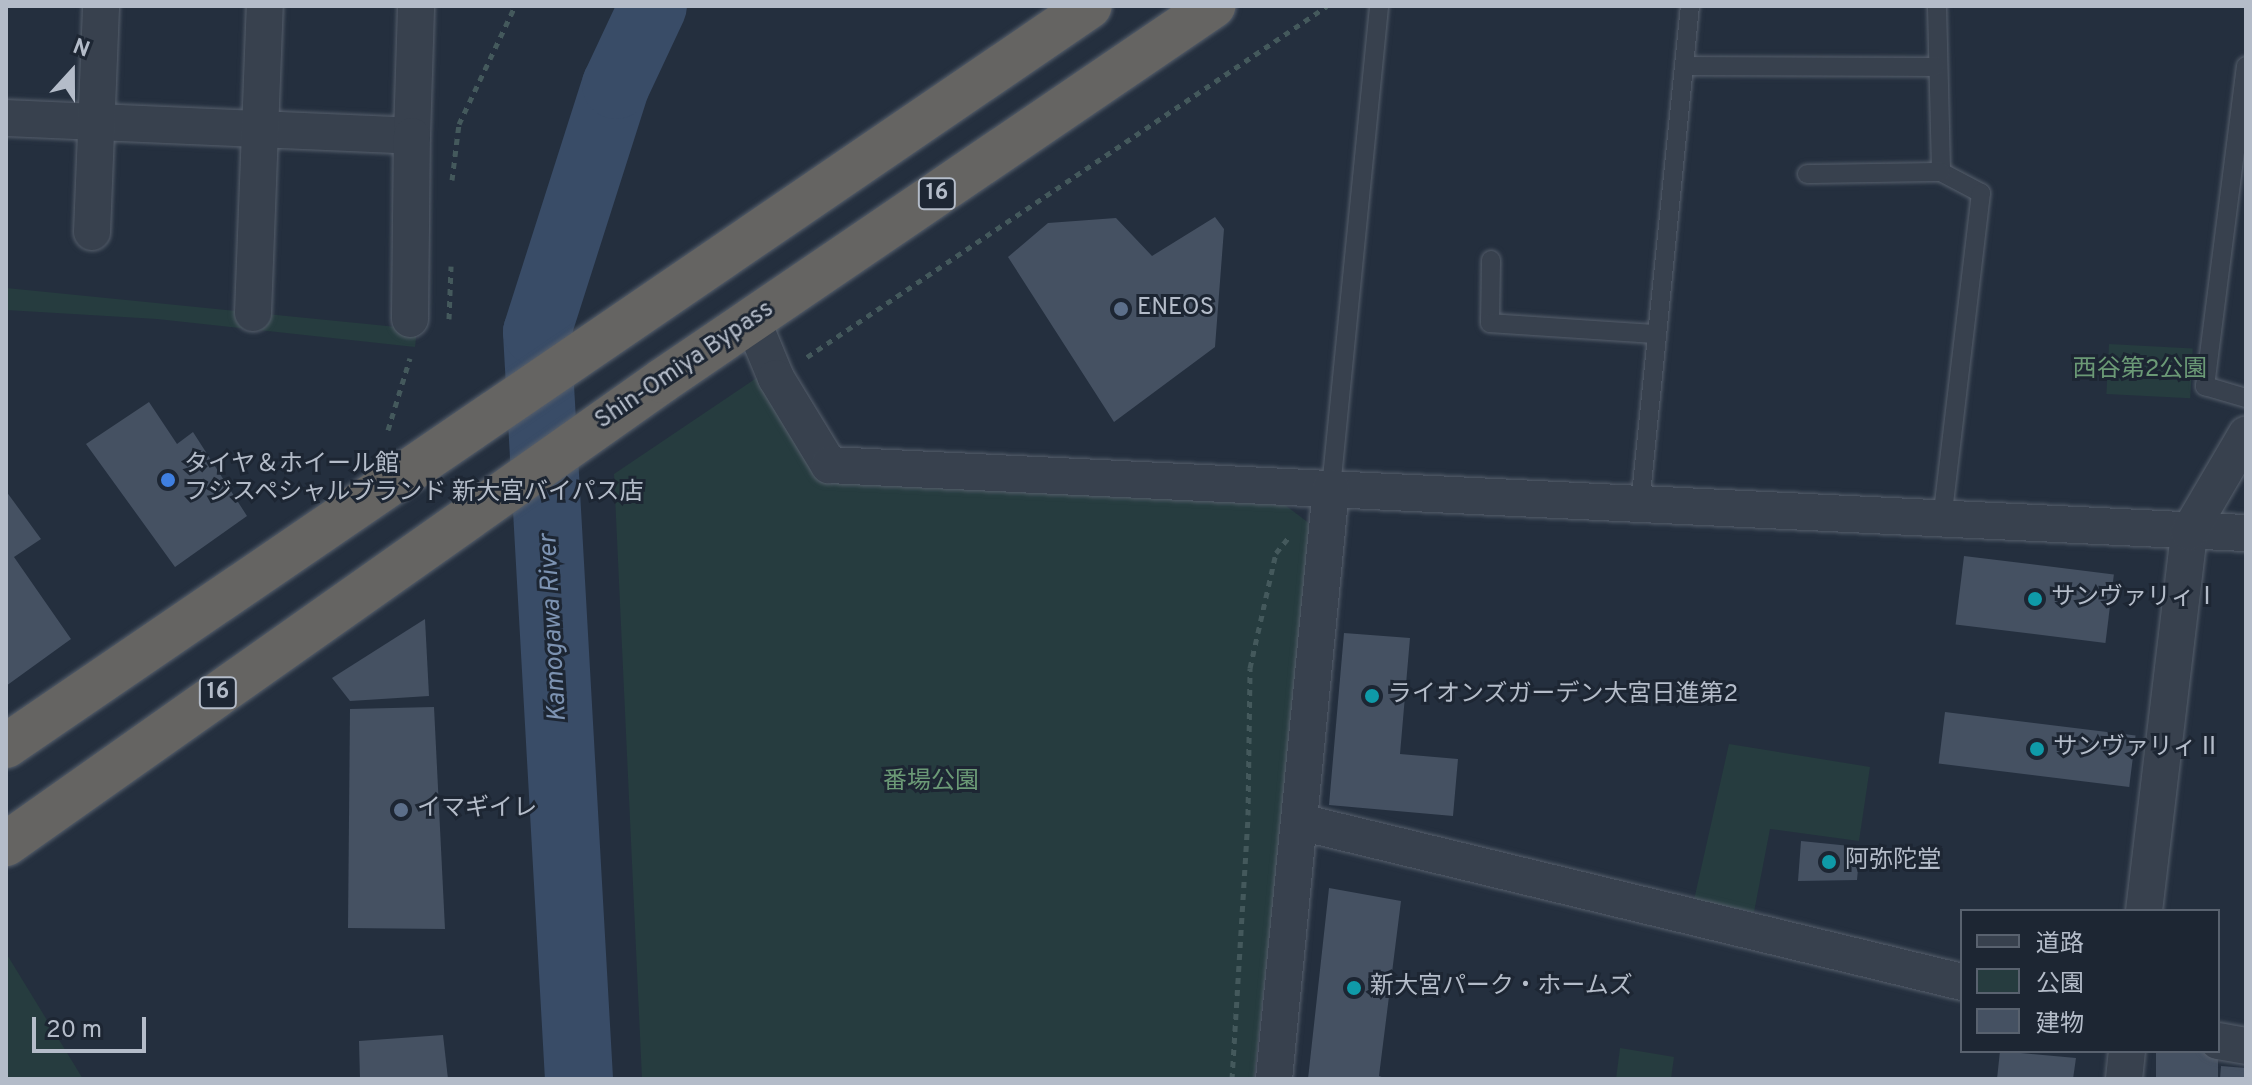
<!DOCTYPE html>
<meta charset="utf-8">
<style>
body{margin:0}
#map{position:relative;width:2252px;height:1085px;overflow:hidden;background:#242f3e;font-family:Overpass,"Noto Sans JP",sans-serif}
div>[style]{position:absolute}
.green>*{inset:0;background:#263c3f;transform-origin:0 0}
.river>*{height:68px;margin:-34px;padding:0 34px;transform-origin:34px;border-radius:34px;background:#394c67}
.building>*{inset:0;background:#455162;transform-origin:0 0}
.path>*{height:5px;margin-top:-2.5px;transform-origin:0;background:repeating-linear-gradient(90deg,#44595c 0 6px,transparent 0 12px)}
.roads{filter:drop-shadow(0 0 2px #565f6c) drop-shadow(0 0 2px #565f6c)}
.service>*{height:18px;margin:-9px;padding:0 9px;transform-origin:9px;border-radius:9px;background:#38414e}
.minor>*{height:36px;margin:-18px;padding:0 18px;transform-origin:18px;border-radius:18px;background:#38414e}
.trunk>*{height:44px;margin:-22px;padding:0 22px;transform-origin:22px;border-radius:22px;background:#656462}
.dots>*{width:22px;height:22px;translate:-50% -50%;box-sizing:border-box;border:4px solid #1d2633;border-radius:50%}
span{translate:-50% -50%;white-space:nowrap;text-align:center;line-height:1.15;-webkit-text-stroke:6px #1d2633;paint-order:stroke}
.shield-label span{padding:2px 6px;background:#1d2633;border:2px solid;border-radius:6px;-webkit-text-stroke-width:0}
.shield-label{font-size:22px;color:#b4bcc9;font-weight:700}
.poi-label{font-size:24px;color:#b4bcc9}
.left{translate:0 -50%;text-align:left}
.street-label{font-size:24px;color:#b4bcc9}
.park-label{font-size:24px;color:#6b9a76}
.water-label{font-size:26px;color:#7c92b1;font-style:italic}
.frame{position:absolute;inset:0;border:8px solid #b4bcc9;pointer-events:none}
.legend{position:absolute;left:1960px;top:909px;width:260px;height:144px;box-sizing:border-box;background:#1d2633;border:2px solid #59626f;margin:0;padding:10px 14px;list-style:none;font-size:24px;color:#b4bcc9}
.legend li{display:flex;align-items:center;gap:16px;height:40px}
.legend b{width:40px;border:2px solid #59626f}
.north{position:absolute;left:32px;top:32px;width:80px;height:80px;-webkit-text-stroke:6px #1d2633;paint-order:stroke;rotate:21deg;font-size:22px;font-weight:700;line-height:32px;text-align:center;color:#b4bcc9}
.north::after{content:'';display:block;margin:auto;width:28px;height:36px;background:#b4bcc9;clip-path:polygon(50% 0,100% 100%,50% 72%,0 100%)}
.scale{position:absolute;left:32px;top:1017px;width:114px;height:36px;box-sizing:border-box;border:4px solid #b4bcc9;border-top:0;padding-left:10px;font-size:24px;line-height:28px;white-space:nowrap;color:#b4bcc9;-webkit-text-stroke:6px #1d2633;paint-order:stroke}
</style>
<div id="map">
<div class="green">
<i style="clip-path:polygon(6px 288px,417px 329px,415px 347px,157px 319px,6px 310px)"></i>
<i style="left:2109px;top:344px;width:84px;height:50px;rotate:3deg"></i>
<i style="clip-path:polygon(758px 377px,828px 480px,1285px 505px,1314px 527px,1254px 1079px,642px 1079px,614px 474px)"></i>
<i style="clip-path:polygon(1729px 744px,1870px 767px,1859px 841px,1770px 829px,1754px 912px,1694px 900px)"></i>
<i style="clip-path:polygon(6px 953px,83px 1079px,6px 1079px)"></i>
<i style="clip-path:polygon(1620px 1048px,1674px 1057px,1671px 1079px,1616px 1079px)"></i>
</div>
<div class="river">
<i style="left:579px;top:1079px;width:748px;rotate:-93.22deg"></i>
<i style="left:537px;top:332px;width:259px;rotate:-72.3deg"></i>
<i style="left:616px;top:85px;width:87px;rotate:-64.9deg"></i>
</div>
<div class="building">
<i style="clip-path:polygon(1215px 217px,1224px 229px,1215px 347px,1114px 422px,1008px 257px,1048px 223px,1116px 218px,1152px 256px)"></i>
<i style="clip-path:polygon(149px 402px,177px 444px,193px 432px,247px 516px,175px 567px,86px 444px)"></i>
<i style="clip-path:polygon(6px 491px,41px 539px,14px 557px,71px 639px,6px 686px)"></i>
<i style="left:1964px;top:556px;width:151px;height:69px;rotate:7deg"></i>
<i style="clip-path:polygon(425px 619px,429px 696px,350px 701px,332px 678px)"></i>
<i style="clip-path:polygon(1344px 633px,1410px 638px,1400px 754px,1458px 759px,1453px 816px,1329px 805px)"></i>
<i style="clip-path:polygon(434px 707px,445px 929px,348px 928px,350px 709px)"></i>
<i style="left:1945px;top:712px;width:192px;height:52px;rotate:7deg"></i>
<i style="clip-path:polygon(1801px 841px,1860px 847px,1857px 880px,1798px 881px)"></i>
<i style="clip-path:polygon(1329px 888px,1401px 901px,1379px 1076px,1387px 1079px,1308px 1079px)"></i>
<i style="clip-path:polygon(443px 1035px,448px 1079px,360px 1079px,359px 1041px)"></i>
<i style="clip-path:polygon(2000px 1051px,2076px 1058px,2073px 1079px,1997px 1079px)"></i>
<i style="left:2156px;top:1051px;width:62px;height:28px"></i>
<i style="clip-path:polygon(2221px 1066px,2246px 1068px,2246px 1079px,2220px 1079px)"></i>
</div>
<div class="path">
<i style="left:452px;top:180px;width:56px;rotate:-82.9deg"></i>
<i style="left:459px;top:124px;width:131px;rotate:-64.6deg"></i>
<i style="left:449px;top:319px;width:53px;rotate:-87.8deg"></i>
<i style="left:807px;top:357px;width:627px;rotate:-34.02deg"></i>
<i style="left:388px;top:430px;width:75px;rotate:-73deg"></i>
<i style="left:1232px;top:1079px;width:264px;rotate:-86.5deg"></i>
<i style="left:1248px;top:815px;width:147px;rotate:-89.2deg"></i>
<i style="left:1250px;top:668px;width:118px;rotate:-77.3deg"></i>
<i style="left:1276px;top:553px;width:21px;rotate:-51deg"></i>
</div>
<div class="roads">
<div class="service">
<i style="left:1937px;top:6px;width:166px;rotate:88.6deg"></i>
<i style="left:1941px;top:172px;width:45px;rotate:27.7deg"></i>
<i style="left:1981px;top:193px;width:329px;rotate:96.8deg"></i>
<i style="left:1684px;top:66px;width:251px;rotate:0.2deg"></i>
<i style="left:2246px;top:66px;width:323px;rotate:97.3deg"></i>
<i style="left:2205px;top:386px;width:43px;rotate:16.3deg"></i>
<i style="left:1807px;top:174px;width:134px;rotate:-0.9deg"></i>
<i style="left:1491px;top:260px;width:63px;rotate:90.9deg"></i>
<i style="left:1490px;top:323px;width:167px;rotate:3.8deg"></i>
<i style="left:1331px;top:488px;width:484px;rotate:-84.3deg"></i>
<i style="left:1640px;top:505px;width:501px;rotate:-84.28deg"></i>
</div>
<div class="minor">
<i style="left:6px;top:118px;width:406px;rotate:2.5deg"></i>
<i style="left:412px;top:136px;width:130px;rotate:-88.2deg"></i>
<i style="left:92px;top:232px;width:226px;rotate:-87.7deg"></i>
<i style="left:253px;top:313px;width:307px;rotate:-87.8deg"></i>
<i style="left:410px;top:319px;width:183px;rotate:-89.4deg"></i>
<i style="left:752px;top:320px;width:63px;rotate:67.5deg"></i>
<i style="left:776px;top:378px;width:102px;rotate:58.7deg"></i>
<i style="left:829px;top:465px;width:1419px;rotate:2.75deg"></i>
<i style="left:1300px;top:822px;width:681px;rotate:13.59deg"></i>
<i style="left:2144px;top:911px;width:382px;rotate:-83.2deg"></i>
<i style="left:2189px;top:532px;width:113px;rotate:-59.6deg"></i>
<i style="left:2218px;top:1041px;width:28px;rotate:10deg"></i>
<i style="left:1274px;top:1079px;width:594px;rotate:-84.49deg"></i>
<i style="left:2124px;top:1079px;width:28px;rotate:-84deg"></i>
</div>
<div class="trunk">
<i style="left:6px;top:746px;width:1312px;rotate:-34.32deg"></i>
<i style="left:6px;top:844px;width:803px;rotate:-35.21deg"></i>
<i style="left:662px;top:381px;width:667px;rotate:-34.24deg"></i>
</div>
</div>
<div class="dots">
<i style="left:1121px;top:309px;background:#5c6f8a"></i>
<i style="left:168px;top:480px;background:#3f7fe0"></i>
<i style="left:2035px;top:599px;background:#0f9aa8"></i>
<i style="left:1372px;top:696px;background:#0f9aa8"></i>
<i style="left:2037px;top:749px;background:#0f9aa8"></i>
<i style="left:401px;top:810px;background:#5c6f8a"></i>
<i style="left:1829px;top:862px;background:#0f9aa8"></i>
<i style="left:1354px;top:988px;background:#0f9aa8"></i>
</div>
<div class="shield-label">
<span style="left:937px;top:194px">16</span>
<span style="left:218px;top:693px">16</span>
</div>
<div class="poi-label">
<span class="left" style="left:1137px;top:309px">ENEOS</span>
<span class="left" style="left:184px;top:480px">タイヤ＆ホイール館<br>フジスペシャルブランド 新大宮バイパス店</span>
<span class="left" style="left:2051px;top:599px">サンヴァリィⅠ</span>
<span class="left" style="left:1388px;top:696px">ライオンズガーデン大宮日進第2</span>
<span class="left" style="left:2053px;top:749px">サンヴァリィⅡ</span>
<span class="left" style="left:417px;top:810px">イマギイレ</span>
<span class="left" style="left:1845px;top:862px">阿弥陀堂</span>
<span class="left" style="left:1370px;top:988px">新大宮パーク・ホームズ</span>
</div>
<div class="street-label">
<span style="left:685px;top:366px;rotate:-34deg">Shin-Omiya Bypass</span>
</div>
<div class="park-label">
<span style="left:2140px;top:371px">西谷第2公園</span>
<span style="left:931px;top:783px">番場公園</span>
</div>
<div class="water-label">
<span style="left:554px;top:628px;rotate:-93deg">Kamogawa River</span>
</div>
<div class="frame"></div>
<ul class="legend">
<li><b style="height:10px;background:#38414e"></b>道路</li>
<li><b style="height:22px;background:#263c3f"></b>公園</li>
<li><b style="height:22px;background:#455162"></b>建物</li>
</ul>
<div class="north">N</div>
<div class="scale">20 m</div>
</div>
